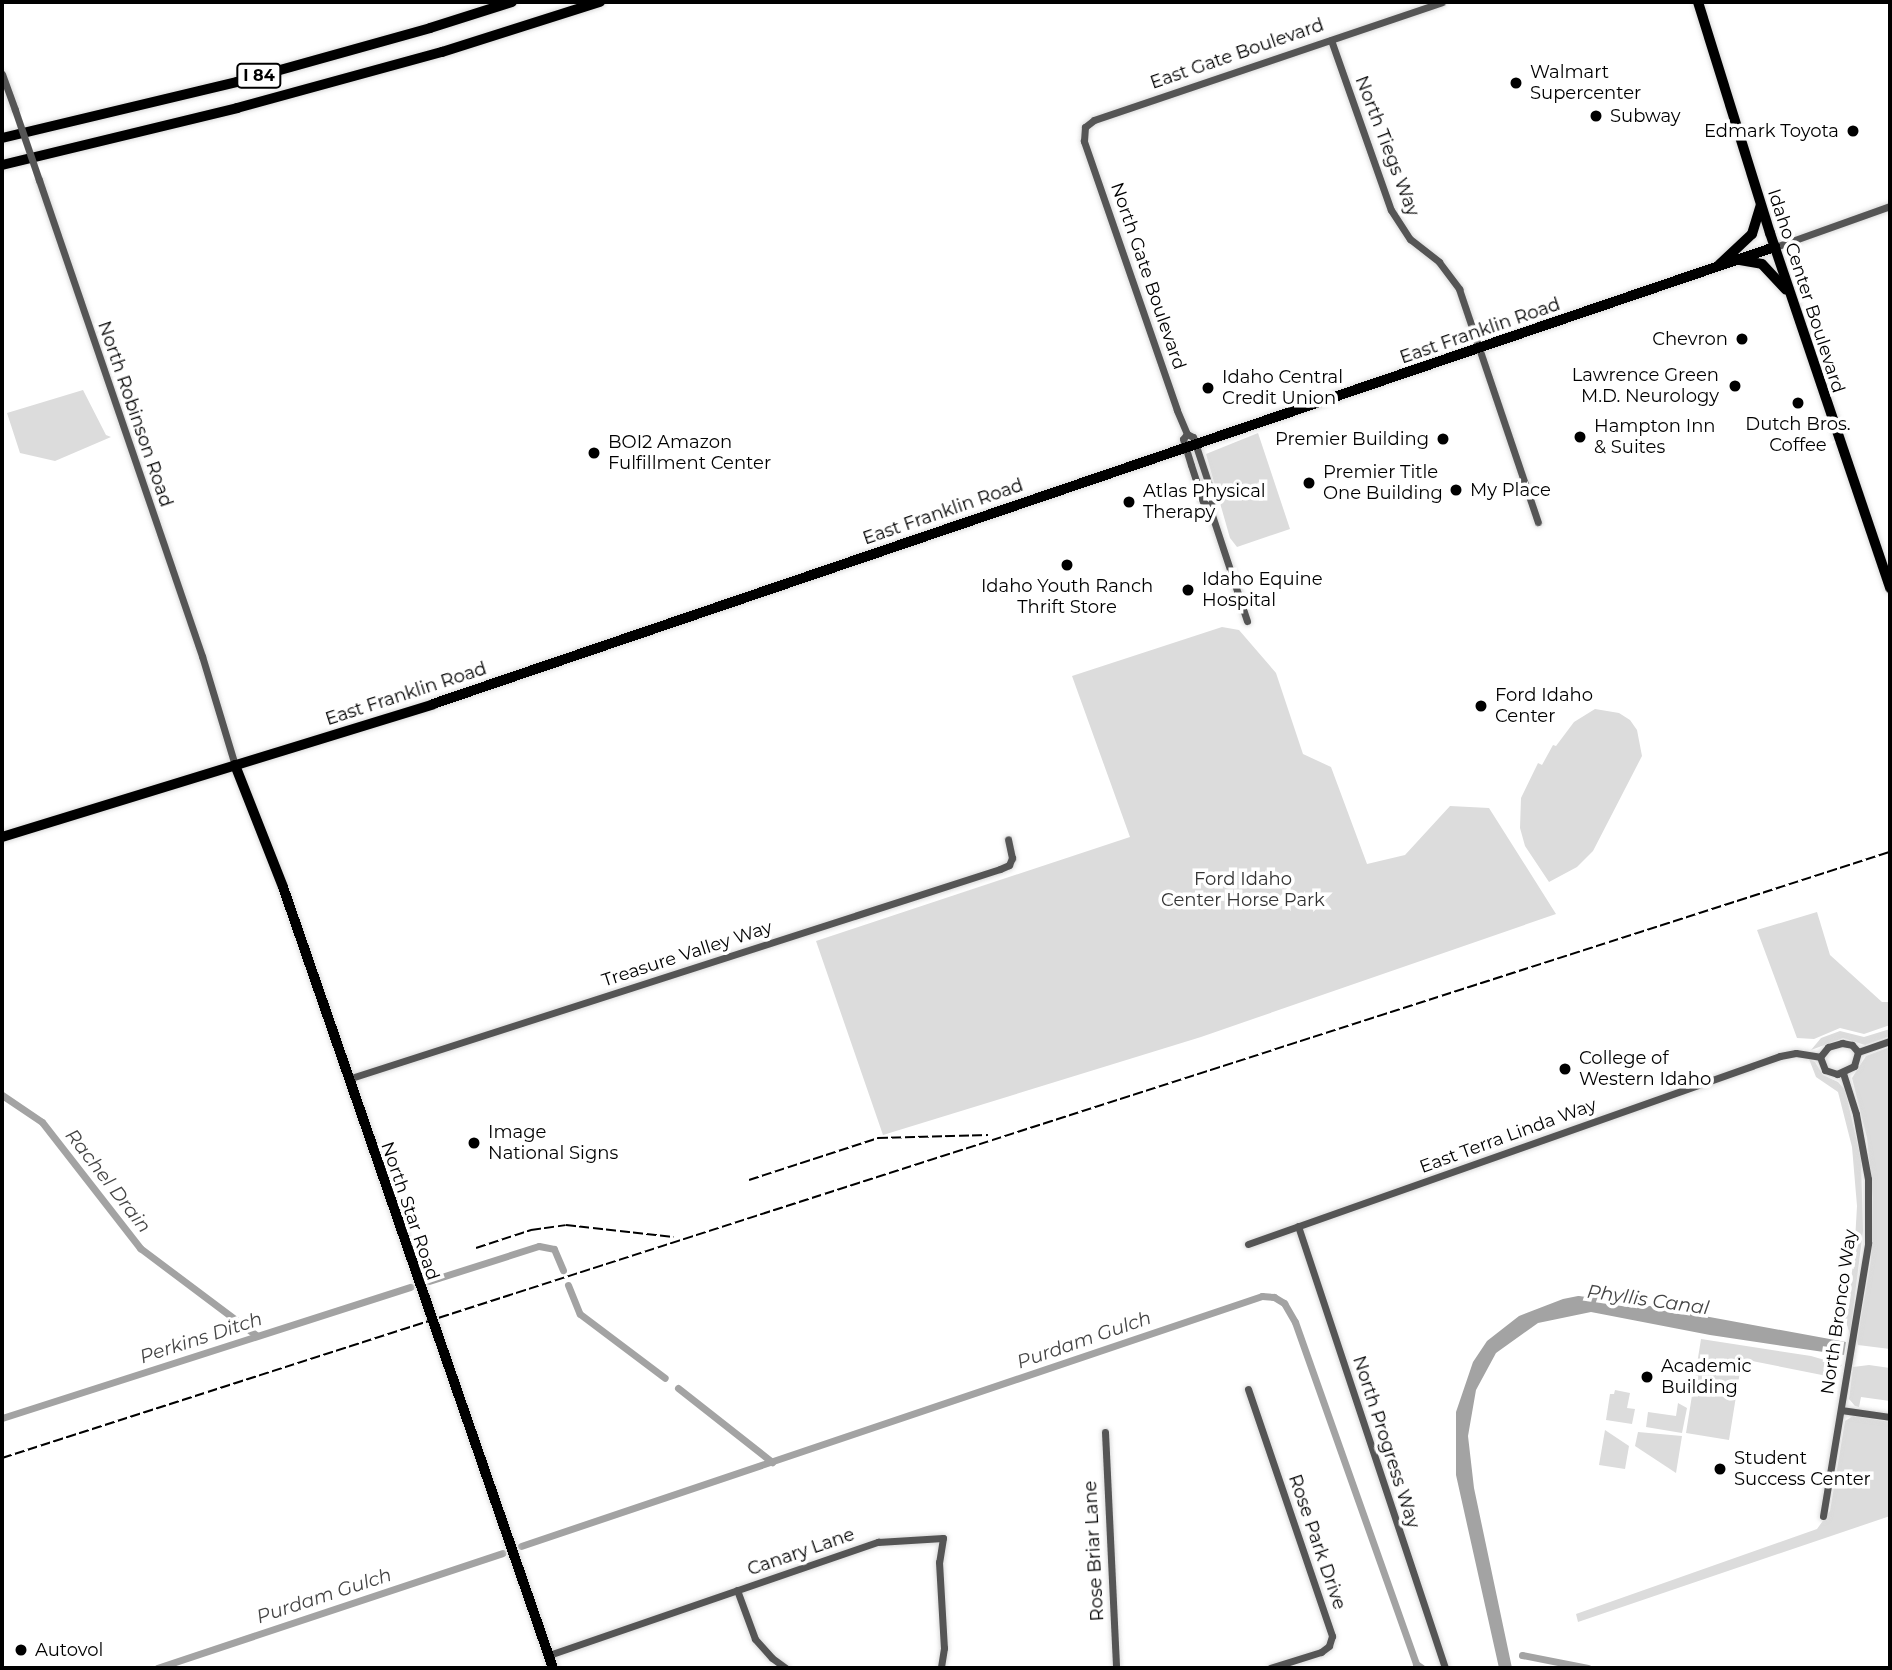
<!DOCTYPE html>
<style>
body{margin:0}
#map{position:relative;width:1892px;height:1670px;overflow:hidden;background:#fff;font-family:Montserrat,sans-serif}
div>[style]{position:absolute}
.green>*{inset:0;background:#dcdcdc}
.water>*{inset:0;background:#a3a3a3}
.canal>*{height:7px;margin:-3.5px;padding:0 3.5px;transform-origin:3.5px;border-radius:3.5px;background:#a3a3a3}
.roads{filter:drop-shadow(0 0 2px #dbdbdb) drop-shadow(0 0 2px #dbdbdb)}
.minor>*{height:7px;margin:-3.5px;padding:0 3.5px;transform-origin:3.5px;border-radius:3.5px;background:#555}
.major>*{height:10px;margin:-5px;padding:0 5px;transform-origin:5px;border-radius:5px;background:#000}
.highway>*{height:10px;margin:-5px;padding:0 5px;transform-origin:5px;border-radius:5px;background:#000}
.rail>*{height:2px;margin-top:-1px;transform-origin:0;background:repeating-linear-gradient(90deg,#000 0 10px,transparent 0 13.5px)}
.minor-bridge>*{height:7px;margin:-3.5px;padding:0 3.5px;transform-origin:3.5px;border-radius:3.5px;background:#555}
.dots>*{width:19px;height:19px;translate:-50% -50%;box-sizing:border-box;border:4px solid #fff;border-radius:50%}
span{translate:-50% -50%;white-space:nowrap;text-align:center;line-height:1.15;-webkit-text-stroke:7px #fff;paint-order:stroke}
.shield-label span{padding:2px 5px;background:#fff;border:2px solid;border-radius:5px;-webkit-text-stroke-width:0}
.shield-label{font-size:16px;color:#000;font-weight:700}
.street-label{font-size:18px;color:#000}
.poi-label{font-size:18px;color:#000}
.left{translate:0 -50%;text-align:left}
.right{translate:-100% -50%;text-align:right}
.park-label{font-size:18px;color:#333}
.water-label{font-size:19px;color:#444;font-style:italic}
.frame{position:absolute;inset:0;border:4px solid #000;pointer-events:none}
</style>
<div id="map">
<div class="green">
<i style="clip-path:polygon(83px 390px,106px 435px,111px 437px,55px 461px,20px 453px,7px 413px)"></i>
<i style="clip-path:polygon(1258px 433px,1290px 529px,1237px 547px,1230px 538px,1206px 454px)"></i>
<i style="clip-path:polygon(1222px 627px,1239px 630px,1276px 673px,1303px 754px,1331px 767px,1367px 864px,1405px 855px,1450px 806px,1489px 808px,1556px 914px,1201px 1037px,883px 1135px,816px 941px,1130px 837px,1072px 676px)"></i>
<i style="clip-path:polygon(1595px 709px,1619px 713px,1630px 720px,1637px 730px,1642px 756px,1593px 851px,1577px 867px,1549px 882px,1525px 846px,1520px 828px,1521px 798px,1538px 763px,1542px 765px,1553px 745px,1556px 746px,1574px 722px)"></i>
<i style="clip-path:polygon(1817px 912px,1830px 955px,1882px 1002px,1890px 1002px,1890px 1025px,1864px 1034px,1840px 1028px,1814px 1039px,1797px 1038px,1757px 930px)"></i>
<i style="clip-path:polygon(1890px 1029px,1890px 1036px,1865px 1045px,1843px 1038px,1811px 1050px,1821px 1038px,1840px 1031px,1864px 1037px)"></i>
<i style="clip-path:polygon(1890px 1047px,1890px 1349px,1858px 1345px,1857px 1341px,1871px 1260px,1873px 1198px,1867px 1138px,1852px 1078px,1866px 1056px)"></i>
<i style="clip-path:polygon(1809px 1059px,1815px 1062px,1823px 1075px,1838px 1082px,1845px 1090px,1861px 1159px,1863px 1231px,1850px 1334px,1845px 1319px,1854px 1258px,1857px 1206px,1852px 1147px,1838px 1092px,1816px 1077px)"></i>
<i style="clip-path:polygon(1701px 1339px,1811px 1356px,1842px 1365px,1832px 1377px,1742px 1359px,1729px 1440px,1686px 1433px)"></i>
<i style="clip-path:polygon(1869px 1365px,1890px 1368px,1890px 1401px,1861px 1397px,1859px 1407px,1855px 1406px,1849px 1399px,1853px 1367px)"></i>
<i style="clip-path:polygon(1615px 1390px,1630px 1393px,1627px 1408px,1635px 1409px,1632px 1424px,1606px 1420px,1610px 1394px,1614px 1394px)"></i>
<i style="clip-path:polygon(1678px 1403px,1687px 1408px,1682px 1433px,1646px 1427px,1648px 1412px,1676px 1416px)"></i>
<i style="clip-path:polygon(1853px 1416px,1890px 1422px,1890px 1516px,1578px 1622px,1576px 1614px,1817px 1529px,1830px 1511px,1845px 1421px)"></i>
<i style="clip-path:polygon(1605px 1430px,1629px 1446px,1625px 1469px,1599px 1465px)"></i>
<i style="clip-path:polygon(1638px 1432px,1682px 1436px,1676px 1473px,1635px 1446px)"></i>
</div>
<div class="water">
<i style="clip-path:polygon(1578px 1296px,1601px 1297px,1846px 1342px,1844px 1355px,1710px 1335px,1591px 1312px,1538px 1323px,1496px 1353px,1476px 1390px,1468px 1436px,1474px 1488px,1512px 1668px,1499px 1668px,1456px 1475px,1456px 1412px,1473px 1362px,1487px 1341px,1519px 1316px,1563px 1299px)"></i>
</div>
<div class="canal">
<i style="left:2px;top:1095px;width:48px;rotate:34deg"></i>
<i style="left:42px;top:1122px;width:160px;rotate:52.1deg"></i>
<i style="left:140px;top:1248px;width:146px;rotate:36.9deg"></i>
<i style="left:429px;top:1281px;width:115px;rotate:-17.7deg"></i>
<i style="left:539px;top:1246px;width:15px;rotate:11deg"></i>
<i style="left:554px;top:1249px;width:23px;rotate:67deg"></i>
<i style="left:568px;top:1285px;width:31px;rotate:68deg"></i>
<i style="left:580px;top:1314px;width:106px;rotate:37deg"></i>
<i style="left:678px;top:1388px;width:120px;rotate:38.2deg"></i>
<i style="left:2px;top:1418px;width:429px;rotate:-17.8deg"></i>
<i style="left:521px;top:1546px;width:782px;rotate:-18.64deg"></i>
<i style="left:1262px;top:1296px;width:12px;rotate:5deg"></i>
<i style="left:1274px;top:1297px;width:12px;rotate:31deg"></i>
<i style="left:1284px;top:1303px;width:22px;rotate:60deg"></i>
<i style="left:1295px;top:1322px;width:363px;rotate:70.5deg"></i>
<i style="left:1416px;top:1664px;width:7px;rotate:34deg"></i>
<i style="left:1522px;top:1655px;width:67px;rotate:11.1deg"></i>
<i style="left:157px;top:1668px;width:364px;rotate:-18.4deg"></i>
</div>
<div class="roads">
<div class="minor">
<i style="left:1331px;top:40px;width:180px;rotate:70.6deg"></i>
<i style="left:1391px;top:210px;width:35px;rotate:57deg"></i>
<i style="left:1410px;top:239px;width:37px;rotate:38deg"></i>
<i style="left:1439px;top:262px;width:34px;rotate:53deg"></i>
<i style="left:1459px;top:289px;width:246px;rotate:71.3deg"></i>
<i style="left:2px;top:74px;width:38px;rotate:70deg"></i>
<i style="left:39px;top:180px;width:503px;rotate:71.1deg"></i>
<i style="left:202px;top:656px;width:114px;rotate:73.2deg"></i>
<i style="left:1775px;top:247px;width:122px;rotate:-19.6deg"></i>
<i style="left:1187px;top:434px;width:6px;rotate:129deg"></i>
<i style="left:1183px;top:439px;width:27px;rotate:73deg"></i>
<i style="left:1191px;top:465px;width:38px;rotate:72deg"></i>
<i style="left:1203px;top:501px;width:11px;rotate:49deg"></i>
<i style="left:1210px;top:509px;width:118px;rotate:71.7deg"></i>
<i style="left:1210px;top:509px;width:12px;rotate:-76deg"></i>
<i style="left:1213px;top:497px;width:63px;rotate:-108.4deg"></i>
<i style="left:1193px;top:437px;width:7px;rotate:-153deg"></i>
<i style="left:1187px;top:434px;width:26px;rotate:-113deg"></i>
<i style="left:1177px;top:410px;width:285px;rotate:-109.1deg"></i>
<i style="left:1084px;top:141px;width:14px;rotate:-86deg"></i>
<i style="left:1085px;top:127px;width:11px;rotate:-38deg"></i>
<i style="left:1094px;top:120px;width:367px;rotate:-18.7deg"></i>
<i style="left:1858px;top:1052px;width:34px;rotate:-19deg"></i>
<i style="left:1820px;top:1057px;width:14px;rotate:69deg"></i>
<i style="left:1825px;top:1070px;width:13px;rotate:18deg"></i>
<i style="left:1837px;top:1074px;width:19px;rotate:-25deg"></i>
<i style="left:1854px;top:1066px;width:15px;rotate:-74deg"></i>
<i style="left:1820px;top:1057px;width:13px;rotate:-51deg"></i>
<i style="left:1828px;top:1047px;width:15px;rotate:-16deg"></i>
<i style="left:1842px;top:1043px;width:10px;rotate:11deg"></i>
<i style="left:1852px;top:1045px;width:9px;rotate:49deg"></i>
<i style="left:348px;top:1079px;width:685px;rotate:-17.85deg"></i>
<i style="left:1000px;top:869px;width:10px;rotate:-24deg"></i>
<i style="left:1009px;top:865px;width:8px;rotate:-67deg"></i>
<i style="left:1012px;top:858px;width:19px;rotate:-102deg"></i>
<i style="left:1298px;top:1226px;width:466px;rotate:71.6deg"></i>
<i style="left:1248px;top:1244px;width:564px;rotate:-19.46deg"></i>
<i style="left:1780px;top:1056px;width:16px;rotate:-11deg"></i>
<i style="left:1796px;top:1053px;width:24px;rotate:9deg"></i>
<i style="left:1248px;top:1389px;width:261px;rotate:71.2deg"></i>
<i style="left:1332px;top:1636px;width:10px;rotate:107deg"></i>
<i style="left:1329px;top:1646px;width:10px;rotate:143deg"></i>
<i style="left:1321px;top:1652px;width:53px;rotate:162.6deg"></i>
<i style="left:1841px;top:1410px;width:49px;rotate:8.1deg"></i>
<i style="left:1105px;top:1432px;width:236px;rotate:87.3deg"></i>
<i style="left:1823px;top:1516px;width:277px;rotate:-80.6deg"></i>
<i style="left:1868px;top:1243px;width:64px;rotate:-90deg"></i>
<i style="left:1868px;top:1179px;width:66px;rotate:-100.5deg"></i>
<i style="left:1856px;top:1114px;width:43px;rotate:-107.6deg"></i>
<i style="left:737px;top:1590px;width:52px;rotate:69.8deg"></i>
<i style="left:755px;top:1639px;width:25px;rotate:48deg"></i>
<i style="left:772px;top:1658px;width:17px;rotate:36deg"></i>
<i style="left:549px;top:1655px;width:348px;rotate:-19deg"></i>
<i style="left:878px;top:1542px;width:65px;rotate:-3.5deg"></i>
<i style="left:943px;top:1538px;width:24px;rotate:99deg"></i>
<i style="left:939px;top:1562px;width:86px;rotate:86.7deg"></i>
<i style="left:944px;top:1648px;width:20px;rotate:99deg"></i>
</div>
<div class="major">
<i style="left:1698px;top:2px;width:242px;rotate:72.7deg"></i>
<i style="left:1770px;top:233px;width:375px;rotate:71.3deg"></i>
<i style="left:1740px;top:260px;width:22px;rotate:10deg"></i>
<i style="left:1762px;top:264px;width:35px;rotate:47deg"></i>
<i style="left:1719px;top:265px;width:45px;rotate:-43.2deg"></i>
<i style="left:1752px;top:234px;width:30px;rotate:-73deg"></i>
<i style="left:235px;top:765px;width:131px;rotate:68.5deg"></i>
<i style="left:283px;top:887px;width:826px;rotate:70.93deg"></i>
<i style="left:2px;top:837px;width:451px;rotate:-17.1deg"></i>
<i style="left:433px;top:704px;width:1418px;rotate:-18.81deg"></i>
</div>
<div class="highway">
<i style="left:2px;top:138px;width:242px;rotate:-13.4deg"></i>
<i style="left:237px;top:82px;width:200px;rotate:-15.6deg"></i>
<i style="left:430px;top:28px;width:86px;rotate:-17.6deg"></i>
<i style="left:2px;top:165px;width:242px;rotate:-13.6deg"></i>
<i style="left:237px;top:108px;width:213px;rotate:-15.3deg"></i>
<i style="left:442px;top:52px;width:166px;rotate:-17.6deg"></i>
</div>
</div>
<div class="rail">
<i style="left:749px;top:1180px;width:136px;rotate:-18deg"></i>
<i style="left:878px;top:1138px;width:110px;rotate:-1.6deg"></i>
<i style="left:476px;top:1248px;width:58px;rotate:-18.1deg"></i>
<i style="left:531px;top:1230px;width:35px;rotate:-8deg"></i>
<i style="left:566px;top:1225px;width:108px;rotate:6.4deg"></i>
<i style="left:2px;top:1458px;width:1983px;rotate:-17.8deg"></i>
</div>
<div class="minor-bridge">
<i style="left:15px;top:110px;width:74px;rotate:71.1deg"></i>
</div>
<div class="dots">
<i style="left:1516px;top:83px;background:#000"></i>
<i style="left:1596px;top:116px;background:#000"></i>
<i style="left:1853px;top:131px;background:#000"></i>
<i style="left:1742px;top:339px;background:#000"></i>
<i style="left:1735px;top:386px;background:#000"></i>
<i style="left:1208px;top:388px;background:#000"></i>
<i style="left:1798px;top:403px;background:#000"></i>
<i style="left:1580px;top:437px;background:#000"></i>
<i style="left:1443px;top:439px;background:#000"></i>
<i style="left:594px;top:453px;background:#000"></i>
<i style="left:1309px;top:483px;background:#000"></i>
<i style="left:1456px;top:490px;background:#000"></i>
<i style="left:1129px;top:502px;background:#000"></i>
<i style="left:1067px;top:565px;background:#000"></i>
<i style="left:1188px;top:590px;background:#000"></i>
<i style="left:1481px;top:706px;background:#000"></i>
<i style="left:1565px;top:1069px;background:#000"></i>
<i style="left:474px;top:1143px;background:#000"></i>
<i style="left:1647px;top:1377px;background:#000"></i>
<i style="left:1720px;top:1469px;background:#000"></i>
<i style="left:21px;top:1650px;background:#000"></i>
</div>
<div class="shield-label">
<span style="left:259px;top:76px">I 84</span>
</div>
<div class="street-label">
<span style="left:1237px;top:54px;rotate:-19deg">East Gate Boulevard</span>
<span style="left:1387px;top:146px;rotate:69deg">North Tiegs Way</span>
<span style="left:1148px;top:276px;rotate:71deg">North Gate Boulevard</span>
<span style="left:1806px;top:291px;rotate:72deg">Idaho Center Boulevard</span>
<span style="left:1480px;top:331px;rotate:-19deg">East Franklin Road</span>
<span style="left:135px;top:414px;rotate:71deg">North Robinson Road</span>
<span style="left:943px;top:512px;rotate:-19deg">East Franklin Road</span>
<span style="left:406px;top:694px;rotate:-18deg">East Franklin Road</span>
<span style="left:687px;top:954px;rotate:-18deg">Treasure Valley Way</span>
<span style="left:1508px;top:1136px;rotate:-20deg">East Terra Linda Way</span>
<span style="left:410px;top:1211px;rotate:71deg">North Star Road</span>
<span style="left:1839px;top:1312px;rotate:-82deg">North Bronco Way</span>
<span style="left:1386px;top:1442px;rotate:72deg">North Progress Way</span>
<span style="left:1317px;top:1542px;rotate:71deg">Rose Park Drive</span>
<span style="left:1094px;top:1551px;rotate:-93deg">Rose Briar Lane</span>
<span style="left:801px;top:1552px;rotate:-19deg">Canary Lane</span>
</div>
<div class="poi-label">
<span class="left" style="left:1530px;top:83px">Walmart<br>Supercenter</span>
<span class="left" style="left:1610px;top:116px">Subway</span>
<span class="right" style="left:1839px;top:131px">Edmark Toyota</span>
<span class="right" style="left:1728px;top:339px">Chevron</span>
<span class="right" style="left:1719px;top:386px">Lawrence Green<br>M.D. Neurology</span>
<span class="left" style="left:1222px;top:388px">Idaho Central<br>Credit Union</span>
<span style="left:1798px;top:435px">Dutch Bros.<br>Coffee</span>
<span class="left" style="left:1594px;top:437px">Hampton Inn<br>&amp; Suites</span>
<span class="right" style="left:1429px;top:439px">Premier Building</span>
<span class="left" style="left:608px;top:453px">BOI2 Amazon<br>Fulfillment Center</span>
<span class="left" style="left:1323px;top:483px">Premier Title<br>One Building</span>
<span class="left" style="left:1470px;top:490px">My Place</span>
<span class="left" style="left:1143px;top:502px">Atlas Physical<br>Therapy</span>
<span class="left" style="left:1202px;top:590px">Idaho Equine<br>Hospital</span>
<span style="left:1067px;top:597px">Idaho Youth Ranch<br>Thrift Store</span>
<span class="left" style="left:1495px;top:706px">Ford Idaho<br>Center</span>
<span class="left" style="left:1579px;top:1069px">College of<br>Western Idaho</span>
<span class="left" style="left:488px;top:1143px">Image<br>National Signs</span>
<span class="left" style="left:1661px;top:1377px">Academic<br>Building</span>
<span class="left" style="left:1734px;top:1469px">Student<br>Success Center</span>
<span class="left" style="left:35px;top:1650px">Autovol</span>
</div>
<div class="park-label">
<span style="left:1243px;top:890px">Ford Idaho<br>Center Horse Park</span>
</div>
<div class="water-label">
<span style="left:108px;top:1181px;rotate:52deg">Rachel Drain</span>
<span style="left:1648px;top:1300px;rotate:8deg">Phyllis Canal</span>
<span style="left:201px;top:1338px;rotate:-18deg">Perkins Ditch</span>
<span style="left:1084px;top:1340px;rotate:-19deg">Purdam Gulch</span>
<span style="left:324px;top:1596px;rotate:-18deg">Purdam Gulch</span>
</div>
<div class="frame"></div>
</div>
